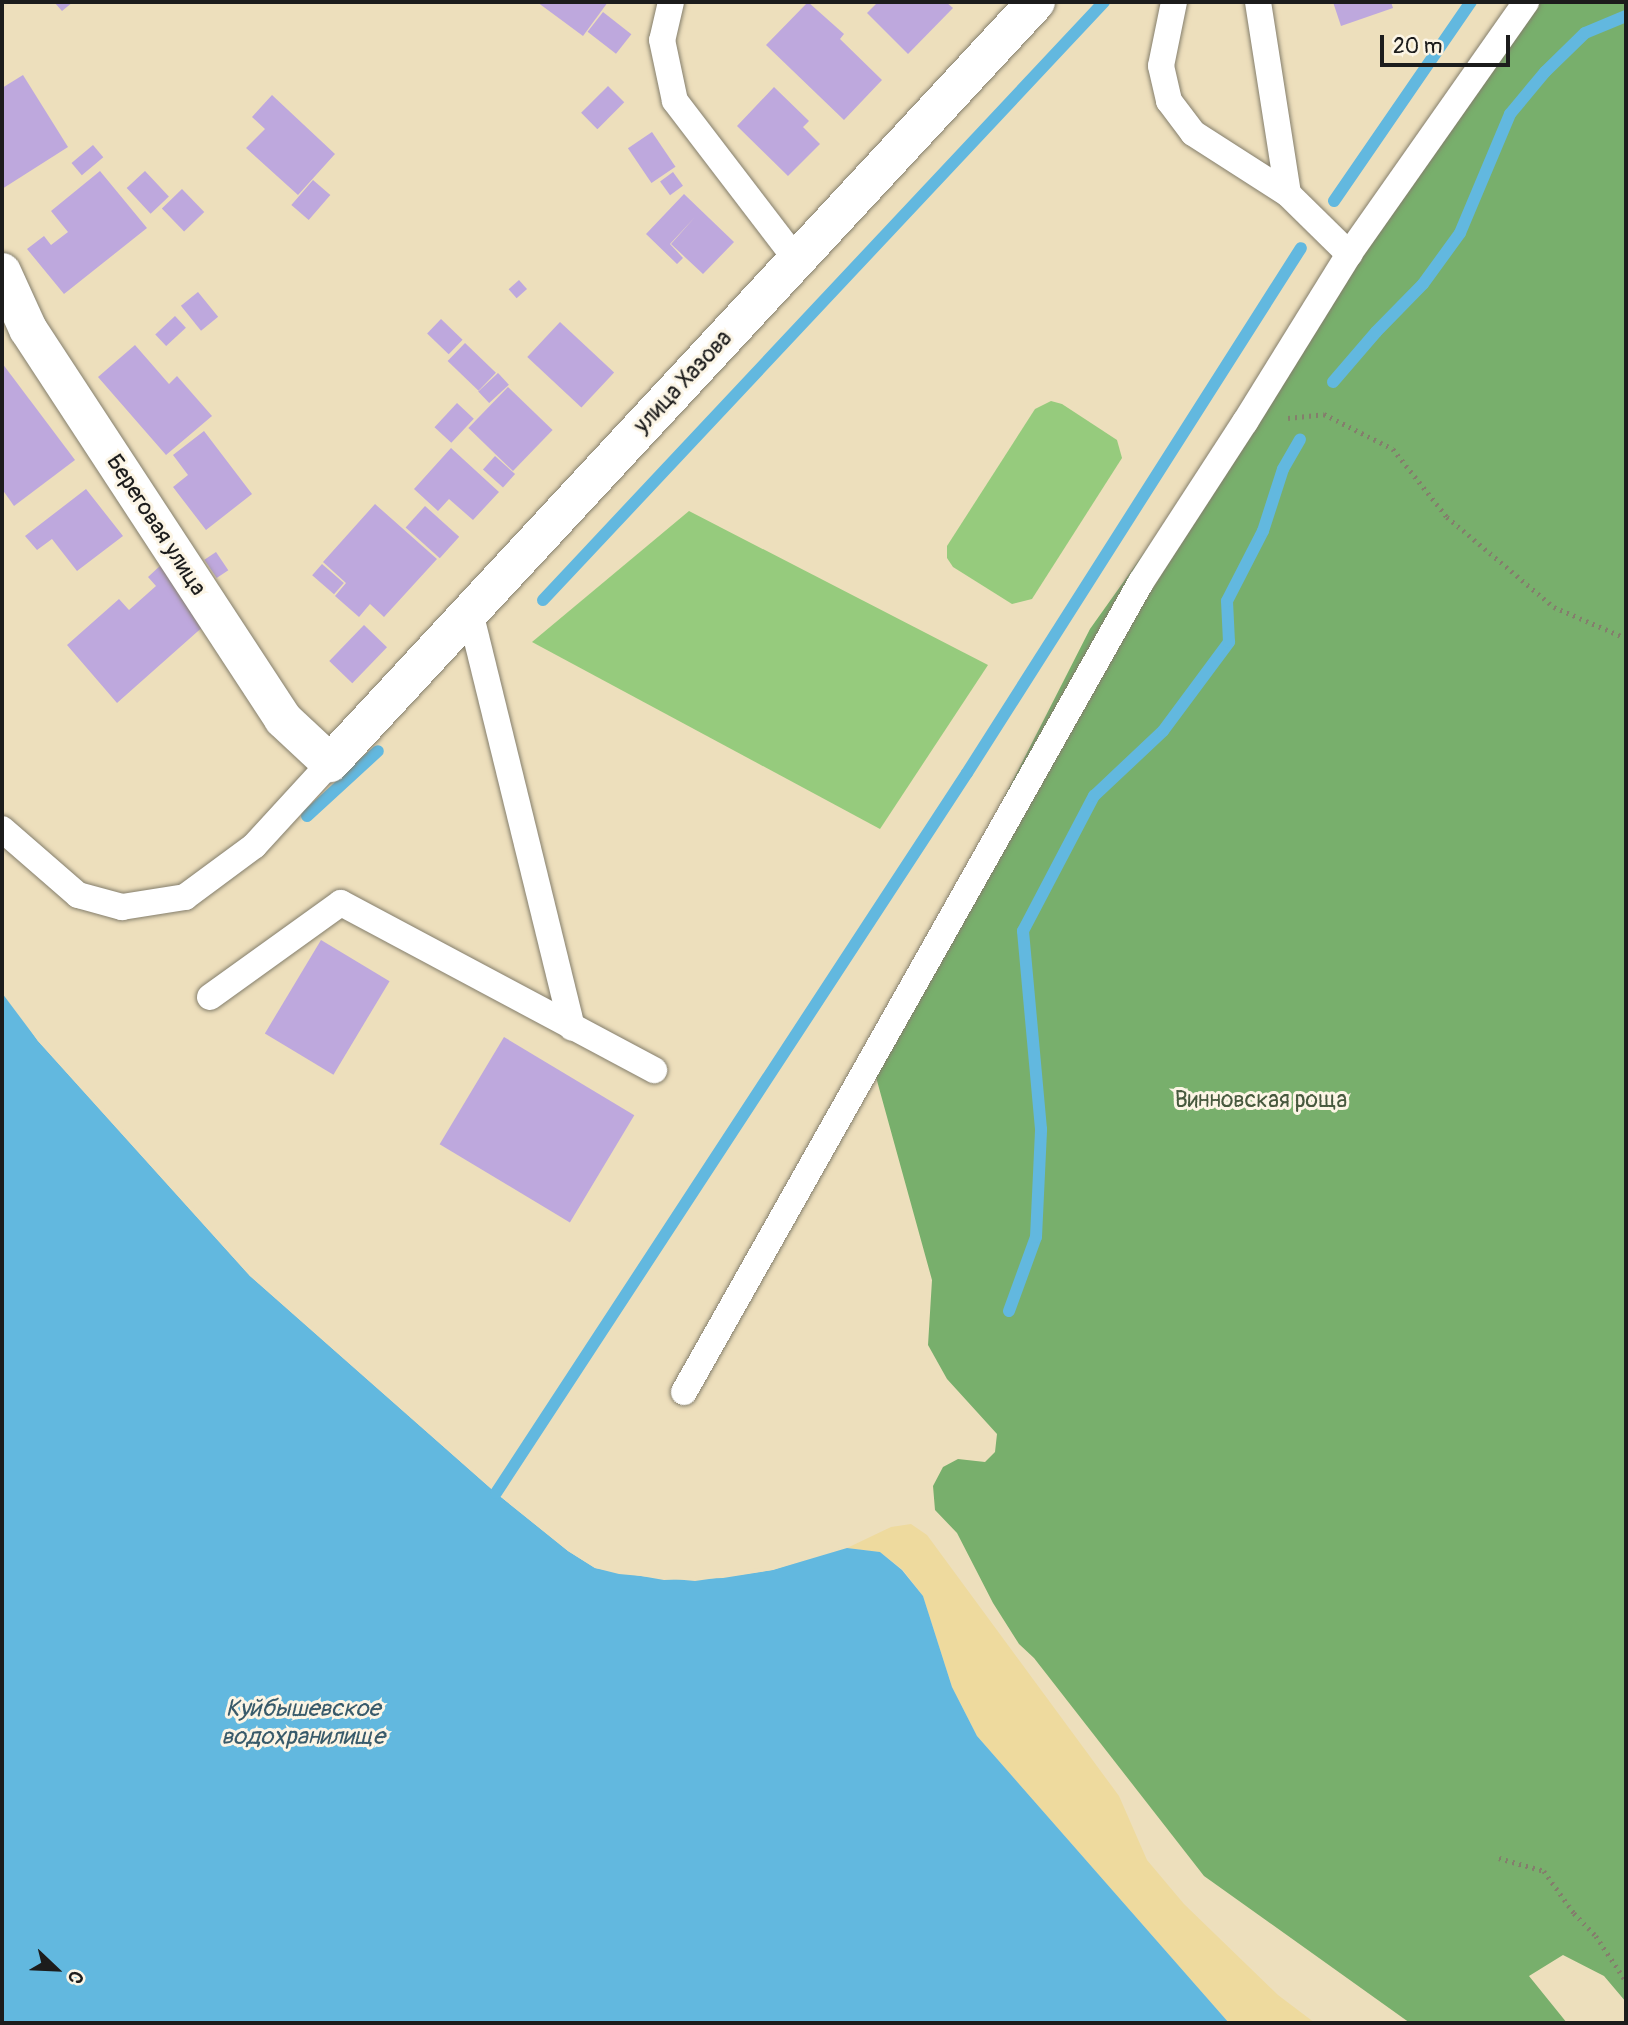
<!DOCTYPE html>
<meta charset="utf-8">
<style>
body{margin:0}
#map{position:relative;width:1628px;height:2025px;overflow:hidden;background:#eddfbc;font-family:Pangolin,sans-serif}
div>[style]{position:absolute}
.green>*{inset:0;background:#96cb7d}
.forest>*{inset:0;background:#78af6c}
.sand>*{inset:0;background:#eeda9e}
.water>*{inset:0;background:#62b8df}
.pier>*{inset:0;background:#eddfbc}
.stream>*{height:12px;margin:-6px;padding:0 6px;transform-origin:6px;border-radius:6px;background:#62b8df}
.building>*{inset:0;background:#bea8dd;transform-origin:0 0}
.path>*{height:4.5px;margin-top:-2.25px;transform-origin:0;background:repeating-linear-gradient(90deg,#847e6c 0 2px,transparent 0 7px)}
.roads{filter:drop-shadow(0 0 2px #847e6c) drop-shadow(0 0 2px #847e6c)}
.service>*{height:26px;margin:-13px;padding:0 13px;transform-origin:13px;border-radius:13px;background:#fff}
.minor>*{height:38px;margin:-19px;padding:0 19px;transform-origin:19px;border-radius:19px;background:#fff}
span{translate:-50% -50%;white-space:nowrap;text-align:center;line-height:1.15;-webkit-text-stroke:6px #fcf5e5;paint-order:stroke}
.street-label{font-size:23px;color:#1c1c1c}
.park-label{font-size:23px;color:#47593e}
.water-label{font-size:24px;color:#385a6a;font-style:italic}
.frame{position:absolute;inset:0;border:4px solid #1c1c1c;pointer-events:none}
.north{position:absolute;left:21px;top:1934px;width:70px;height:70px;-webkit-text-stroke:5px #fcf5e5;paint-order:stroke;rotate:113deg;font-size:19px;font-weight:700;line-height:28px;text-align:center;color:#1c1c1c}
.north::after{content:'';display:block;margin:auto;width:24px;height:32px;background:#1c1c1c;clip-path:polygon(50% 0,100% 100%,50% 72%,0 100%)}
.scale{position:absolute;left:1380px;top:35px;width:130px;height:32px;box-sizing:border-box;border:4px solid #1c1c1c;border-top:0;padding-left:9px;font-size:21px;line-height:24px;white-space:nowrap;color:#1c1c1c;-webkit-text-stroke:5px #fcf5e5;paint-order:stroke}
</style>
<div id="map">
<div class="green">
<i style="clip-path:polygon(1051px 401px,1062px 404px,1117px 440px,1122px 458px,1032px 599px,1012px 604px,953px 567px,947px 558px,947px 546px,1035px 409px)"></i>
<i style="clip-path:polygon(689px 511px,988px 665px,880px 829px,532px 642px)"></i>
</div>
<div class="forest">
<i style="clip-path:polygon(1536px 2px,1626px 2px,1626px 2002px,1604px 1976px,1563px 1955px,1529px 1976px,1567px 2023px,1410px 2023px,1204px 1876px,1034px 1658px,1019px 1644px,993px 1603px,957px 1533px,935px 1510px,933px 1486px,943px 1467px,958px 1459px,985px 1462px,995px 1452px,997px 1434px,947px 1379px,928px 1345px,932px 1280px,871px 1059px,1090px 629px)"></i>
</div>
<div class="sand">
<i style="clip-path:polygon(911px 1524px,927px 1535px,1119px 1796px,1147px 1860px,1184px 1904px,1278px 1995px,1315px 2023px,1229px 2023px,977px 1736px,952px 1687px,923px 1596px,903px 1570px,880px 1552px,847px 1548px,891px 1527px)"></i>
</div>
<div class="water">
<i style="clip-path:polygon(2px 993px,38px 1041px,250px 1276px,496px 1493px,568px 1551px,595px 1568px,664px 1580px,723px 1578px,773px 1570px,847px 1548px,880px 1552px,902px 1570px,923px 1596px,952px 1687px,977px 1736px,1229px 2023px,2px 2023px)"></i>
</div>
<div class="pier">
<i style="clip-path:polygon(2px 989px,41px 1039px,253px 1273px,498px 1490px,570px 1548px,596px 1564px,620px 1571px,695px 1578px,772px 1566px,852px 1545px,772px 1570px,695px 1581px,619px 1574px,595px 1568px,568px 1551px,496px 1493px,250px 1276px,38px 1041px)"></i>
</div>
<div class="stream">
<i style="left:1334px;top:201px;width:242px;rotate:-55.5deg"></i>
<i style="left:1333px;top:382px;width:66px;rotate:-49.3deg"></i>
<i style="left:1376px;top:332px;width:67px;rotate:-45.6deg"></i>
<i style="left:1423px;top:284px;width:63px;rotate:-54deg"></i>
<i style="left:1460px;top:233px;width:129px;rotate:-67.2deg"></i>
<i style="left:1510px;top:114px;width:55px;rotate:-50.2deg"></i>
<i style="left:1545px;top:72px;width:56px;rotate:-44.3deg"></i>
<i style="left:1585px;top:33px;width:44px;rotate:-22.5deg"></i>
<i style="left:543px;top:600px;width:820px;rotate:-46.83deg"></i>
<i style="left:307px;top:816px;width:96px;rotate:-42.5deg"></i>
<i style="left:1009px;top:1311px;width:79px;rotate:-70deg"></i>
<i style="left:1036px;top:1237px;width:108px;rotate:-87.3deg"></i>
<i style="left:1041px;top:1129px;width:199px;rotate:-95.2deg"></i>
<i style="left:1023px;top:931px;width:153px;rotate:-62.3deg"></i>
<i style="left:1094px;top:796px;width:95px;rotate:-43.3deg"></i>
<i style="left:1163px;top:731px;width:111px;rotate:-53.4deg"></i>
<i style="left:1229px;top:642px;width:41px;rotate:-92.8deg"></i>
<i style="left:1227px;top:601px;width:79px;rotate:-62.8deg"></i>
<i style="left:1263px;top:531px;width:65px;rotate:-72.1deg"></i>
<i style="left:1283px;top:469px;width:34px;rotate:-60deg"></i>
<i style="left:496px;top:1493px;width:860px;rotate:-56.81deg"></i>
<i style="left:967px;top:773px;width:622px;rotate:-57.54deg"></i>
</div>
<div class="building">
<i style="clip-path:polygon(54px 2px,73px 2px,62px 11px)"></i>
<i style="clip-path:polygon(537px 2px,608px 2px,583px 36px)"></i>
<i style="clip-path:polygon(808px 2px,844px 34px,840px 39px,882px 80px,844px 120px,766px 45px)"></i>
<i style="clip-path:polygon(878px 2px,946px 2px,953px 8px,908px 54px,867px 13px)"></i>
<i style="clip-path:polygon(1333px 2px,1391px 2px,1393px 8px,1341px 26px)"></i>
<i style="left:603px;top:12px;width:36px;height:25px;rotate:38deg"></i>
<i style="clip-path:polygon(23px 75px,68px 147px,2px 189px,2px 88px)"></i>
<i style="left:608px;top:86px;width:23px;height:38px;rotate:45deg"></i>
<i style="clip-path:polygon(774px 87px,809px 121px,803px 127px,820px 144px,788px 176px,737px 126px)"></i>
<i style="clip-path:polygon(272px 95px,335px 154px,298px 195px,246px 148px,265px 129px,252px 117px)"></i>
<i style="left:652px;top:132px;width:42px;height:29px;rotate:56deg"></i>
<i style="left:93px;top:145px;width:16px;height:28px;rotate:50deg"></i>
<i style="clip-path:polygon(100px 171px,147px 228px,64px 294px,27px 249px,44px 236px,51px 245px,68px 232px,51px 211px)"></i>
<i style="left:145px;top:171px;width:35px;height:25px;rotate:47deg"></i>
<i style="left:673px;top:172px;width:17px;height:16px;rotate:54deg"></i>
<i style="left:313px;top:180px;width:23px;height:33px;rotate:41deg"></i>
<i style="left:182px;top:189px;width:32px;height:28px;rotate:46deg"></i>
<i style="clip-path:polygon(684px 194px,734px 242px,703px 274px,671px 244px,695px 217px,670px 244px,683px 258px,677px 264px,646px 234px)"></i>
<i style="left:519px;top:280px;width:12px;height:14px;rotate:48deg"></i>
<i style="left:198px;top:292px;width:32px;height:22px;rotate:51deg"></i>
<i style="left:175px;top:316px;width:16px;height:27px;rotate:47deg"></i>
<i style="left:441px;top:319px;width:30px;height:20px;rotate:44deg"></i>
<i style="left:560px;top:322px;width:74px;height:48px;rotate:43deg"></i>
<i style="left:465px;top:343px;width:43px;height:25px;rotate:44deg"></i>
<i style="clip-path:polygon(135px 345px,169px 384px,177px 376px,212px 416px,166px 455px,98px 377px)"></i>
<i style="clip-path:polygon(2px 363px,75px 460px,14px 506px,2px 489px)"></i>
<i style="left:498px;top:373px;width:16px;height:27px;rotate:47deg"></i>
<i style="left:508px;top:387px;width:62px;height:57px;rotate:44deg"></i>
<i style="left:457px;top:403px;width:23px;height:33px;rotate:43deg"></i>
<i style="clip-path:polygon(204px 431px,252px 494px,206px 530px,173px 487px,188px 475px,173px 455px)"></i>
<i style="clip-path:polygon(451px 448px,499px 492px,473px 520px,449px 499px,438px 511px,414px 489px)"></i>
<i style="left:495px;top:456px;width:27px;height:18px;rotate:42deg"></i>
<i style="clip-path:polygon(86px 489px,123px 536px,77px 571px,52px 539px,37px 550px,25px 536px)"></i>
<i style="clip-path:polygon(375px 504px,437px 559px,384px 617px,370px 604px,359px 617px,335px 596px,346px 583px,323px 562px)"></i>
<i style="left:425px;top:506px;width:46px;height:29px;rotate:42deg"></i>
<i style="left:216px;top:552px;width:22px;height:14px;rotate:56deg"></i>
<i style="clip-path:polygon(162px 564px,206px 624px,117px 703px,67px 645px,119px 599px,129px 610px,156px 586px,148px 577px)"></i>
<i style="left:322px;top:564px;width:29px;height:15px;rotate:41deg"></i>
<i style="left:364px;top:625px;width:32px;height:50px;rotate:44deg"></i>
<i style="left:321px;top:940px;width:80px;height:109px;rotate:31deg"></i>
<i style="left:504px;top:1037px;width:152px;height:125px;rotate:31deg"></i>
</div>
<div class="path">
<i style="left:1288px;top:418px;width:36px;rotate:-6deg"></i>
<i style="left:1324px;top:414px;width:77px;rotate:26.9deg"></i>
<i style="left:1393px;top:449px;width:87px;rotate:51.5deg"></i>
<i style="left:1447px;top:517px;width:140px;rotate:40.1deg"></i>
<i style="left:1554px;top:607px;width:78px;rotate:23.3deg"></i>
<i style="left:1499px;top:1858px;width:47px;rotate:16.1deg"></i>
<i style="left:1544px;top:1871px;width:52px;rotate:54.5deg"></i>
<i style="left:1574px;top:1913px;width:32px;rotate:46deg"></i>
<i style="left:1596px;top:1936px;width:54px;rotate:56.3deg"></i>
</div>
<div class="roads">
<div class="service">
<i style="left:671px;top:2px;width:39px;rotate:103deg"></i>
<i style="left:662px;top:40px;width:62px;rotate:78deg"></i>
<i style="left:675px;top:101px;width:199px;rotate:52.6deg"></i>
<i style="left:1174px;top:2px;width:65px;rotate:101.5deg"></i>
<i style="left:1161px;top:66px;width:36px;rotate:77deg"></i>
<i style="left:1169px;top:101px;width:40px;rotate:53deg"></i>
<i style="left:1193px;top:133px;width:113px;rotate:32.7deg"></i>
<i style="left:1258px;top:2px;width:194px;rotate:81.1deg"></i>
<i style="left:1288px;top:194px;width:86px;rotate:44.5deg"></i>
<i style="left:470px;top:612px;width:428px;rotate:76.2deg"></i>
<i style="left:2px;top:829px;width:101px;rotate:41deg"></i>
<i style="left:78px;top:895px;width:46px;rotate:15.3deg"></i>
<i style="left:122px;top:907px;width:64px;rotate:-9deg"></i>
<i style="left:185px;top:897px;width:86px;rotate:-36.5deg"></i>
<i style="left:254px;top:846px;width:113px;rotate:-47.5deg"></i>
<i style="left:210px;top:997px;width:161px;rotate:-35.7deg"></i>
<i style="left:341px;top:903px;width:355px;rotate:28.1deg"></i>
<i style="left:684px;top:1392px;width:930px;rotate:-60.57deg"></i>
<i style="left:1141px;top:582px;width:191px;rotate:-57deg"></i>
<i style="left:1245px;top:422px;width:198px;rotate:-58.2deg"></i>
<i style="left:1349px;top:254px;width:308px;rotate:-54.9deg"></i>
</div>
<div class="minor">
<i style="left:2px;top:272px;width:63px;rotate:65.5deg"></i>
<i style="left:28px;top:329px;width:466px;rotate:56.8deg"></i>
<i style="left:283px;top:719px;width:64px;rotate:43.1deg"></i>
<i style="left:330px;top:763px;width:1038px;rotate:-47.15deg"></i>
</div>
</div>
<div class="street-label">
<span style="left:683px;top:382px;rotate:-47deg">улица Хазова</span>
<span style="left:156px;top:525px;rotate:57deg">Береговая улица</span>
</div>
<div class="park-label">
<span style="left:1261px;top:1100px">Винновская роща</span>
</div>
<div class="water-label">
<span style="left:303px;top:1723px">Куйбышевское<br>водохранилище</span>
</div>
<div class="frame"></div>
<div class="north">С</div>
<div class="scale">20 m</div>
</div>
